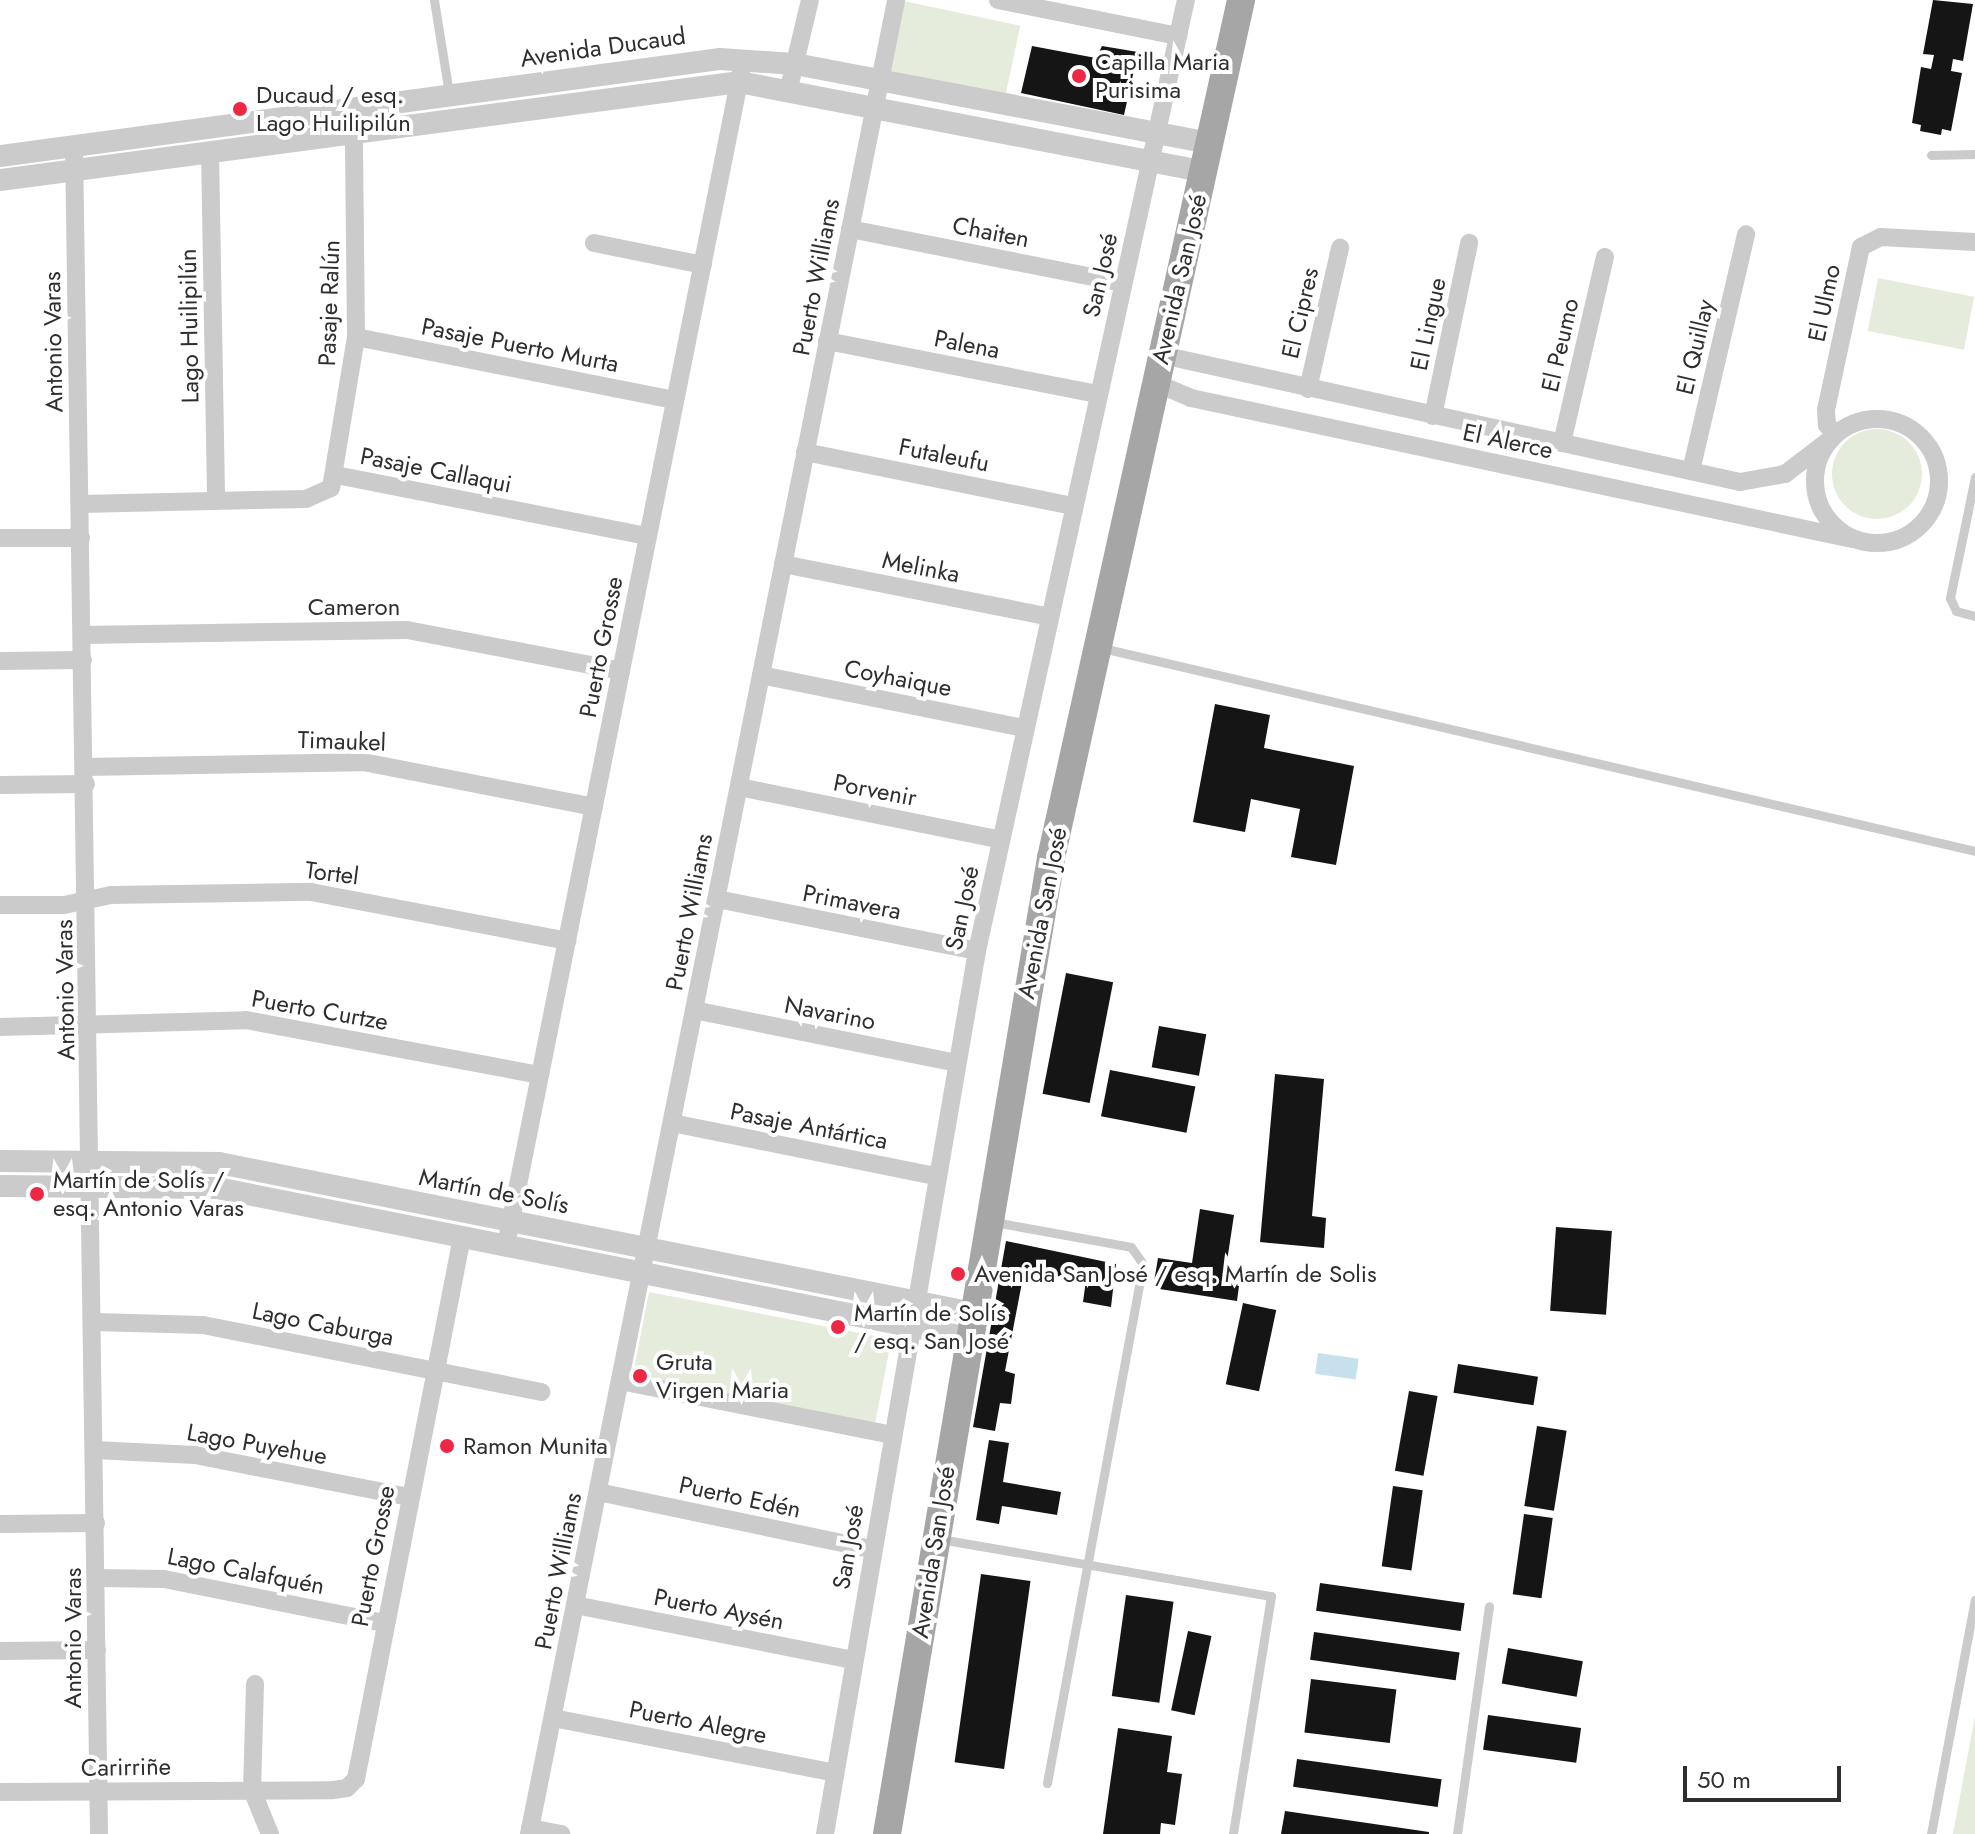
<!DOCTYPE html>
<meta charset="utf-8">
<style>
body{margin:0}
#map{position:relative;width:1975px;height:1834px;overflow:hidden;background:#fff;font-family:Jost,sans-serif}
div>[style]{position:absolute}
.green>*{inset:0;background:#e6ecdb;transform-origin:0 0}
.round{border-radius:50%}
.water>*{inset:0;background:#c6e1ed;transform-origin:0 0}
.building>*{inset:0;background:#151515;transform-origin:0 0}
.service>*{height:9px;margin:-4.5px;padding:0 4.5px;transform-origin:4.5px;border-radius:4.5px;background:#cbcbcb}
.minor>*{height:18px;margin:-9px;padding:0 9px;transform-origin:9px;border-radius:9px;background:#cbcbcb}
.minor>.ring{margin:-9px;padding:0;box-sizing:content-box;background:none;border:18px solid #cbcbcb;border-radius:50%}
.tertiary>*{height:22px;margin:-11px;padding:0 11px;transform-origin:11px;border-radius:11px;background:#cbcbcb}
.primary>*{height:28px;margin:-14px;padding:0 14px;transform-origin:14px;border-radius:14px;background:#a6a6a6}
.dots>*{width:22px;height:22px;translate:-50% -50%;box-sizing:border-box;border:4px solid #fff;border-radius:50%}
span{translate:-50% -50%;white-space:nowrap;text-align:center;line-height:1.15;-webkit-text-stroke:8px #fff;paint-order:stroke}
.street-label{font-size:24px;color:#2e2e2e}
.poi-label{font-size:24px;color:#2e2e2e}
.left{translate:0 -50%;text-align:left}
.scale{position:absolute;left:1683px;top:1766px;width:158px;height:36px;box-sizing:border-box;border:4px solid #2e2e2e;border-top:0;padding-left:10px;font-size:24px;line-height:28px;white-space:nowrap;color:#2e2e2e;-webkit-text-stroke:6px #fff;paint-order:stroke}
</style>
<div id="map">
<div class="green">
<i style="left:899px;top:0;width:124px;height:71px;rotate:12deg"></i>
<i style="left:1878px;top:278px;width:98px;height:54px;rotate:11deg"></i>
<i class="round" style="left:1832px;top:429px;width:90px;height:90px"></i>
<i style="left:649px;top:1292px;width:247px;height:86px;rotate:11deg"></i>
<i style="clip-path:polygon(1975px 1716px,1975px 1834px,1953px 1834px)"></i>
</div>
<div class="water">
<i style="left:1318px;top:1353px;width:41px;height:21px;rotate:8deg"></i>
</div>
<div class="building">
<i style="clip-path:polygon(1933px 0,1973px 4px,1963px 61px,1953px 59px,1951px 71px,1962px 73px,1951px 131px,1942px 129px,1941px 135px,1920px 131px,1921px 125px,1912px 123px,1921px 67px,1931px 69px,1934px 55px,1923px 54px)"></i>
<i style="clip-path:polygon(1032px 46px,1096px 58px,1102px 46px,1138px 52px,1124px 115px,1021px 93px)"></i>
<i style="clip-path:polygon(1215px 704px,1270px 715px,1264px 748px,1354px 766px,1336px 865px,1291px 857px,1300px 809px,1251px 799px,1245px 832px,1193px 822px)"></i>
<i style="left:1066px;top:973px;width:48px;height:123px;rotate:11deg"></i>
<i style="left:1159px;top:1026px;width:48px;height:42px;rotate:10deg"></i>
<i style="left:1110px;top:1070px;width:87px;height:47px;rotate:11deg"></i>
<i style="clip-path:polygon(1275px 1074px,1324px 1079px,1312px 1216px,1326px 1218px,1324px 1248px,1260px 1242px)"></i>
<i style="clip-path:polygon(1200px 1209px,1234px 1215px,1226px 1268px,1241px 1271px,1237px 1301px,1153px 1288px,1158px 1258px,1192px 1263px)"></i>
<i style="left:1556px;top:1227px;width:56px;height:84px;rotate:4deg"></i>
<i style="clip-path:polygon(1006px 1241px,1116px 1264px,1111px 1307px,1083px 1302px,1086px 1280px,1024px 1272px,1005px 1371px,1015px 1374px,1011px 1404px,1000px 1403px,995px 1431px,973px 1427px)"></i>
<i style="left:1243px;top:1303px;width:34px;height:83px;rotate:12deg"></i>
<i style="left:1458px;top:1364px;width:81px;height:29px;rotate:9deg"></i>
<i style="left:1409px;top:1391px;width:29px;height:81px;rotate:10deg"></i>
<i style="left:1537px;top:1426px;width:30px;height:81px;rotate:9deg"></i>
<i style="clip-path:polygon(989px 1440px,1009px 1443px,1003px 1482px,1061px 1492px,1057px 1515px,1002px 1506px,999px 1524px,976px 1520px)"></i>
<i style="left:1393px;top:1486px;width:30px;height:81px;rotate:8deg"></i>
<i style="left:1524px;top:1514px;width:29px;height:81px;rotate:8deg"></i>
<i style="left:981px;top:1574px;width:50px;height:190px;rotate:8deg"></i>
<i style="left:1320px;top:1583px;width:146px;height:28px;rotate:8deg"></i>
<i style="left:1126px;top:1595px;width:48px;height:102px;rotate:8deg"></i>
<i style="left:1188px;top:1631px;width:24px;height:81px;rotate:12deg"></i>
<i style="left:1314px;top:1632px;width:147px;height:28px;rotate:8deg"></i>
<i style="left:1508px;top:1648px;width:76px;height:36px;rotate:10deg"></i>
<i style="left:1311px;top:1679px;width:86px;height:54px;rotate:7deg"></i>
<i style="left:1488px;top:1715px;width:94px;height:35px;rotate:8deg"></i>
<i style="clip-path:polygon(1118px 1728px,1172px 1736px,1167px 1772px,1182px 1774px,1175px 1825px,1161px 1823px,1160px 1834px,1103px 1834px)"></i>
<i style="left:1297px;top:1759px;width:146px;height:28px;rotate:8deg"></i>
<i style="clip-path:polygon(1285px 1811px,1429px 1832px,1429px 1834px,1281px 1834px)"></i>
</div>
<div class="service">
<i style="left:434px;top:0;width:95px;rotate:80.9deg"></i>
<i style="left:1931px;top:155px;width:44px;rotate:-1.3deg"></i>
<i style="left:1975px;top:477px;width:124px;rotate:101.7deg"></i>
<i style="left:1950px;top:598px;width:14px;rotate:65deg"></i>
<i style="left:1956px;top:611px;width:20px;rotate:15deg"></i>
<i style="left:1102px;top:648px;width:896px;rotate:13.09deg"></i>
<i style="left:994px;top:1222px;width:139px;rotate:10.3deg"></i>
<i style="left:1131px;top:1247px;width:21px;rotate:55deg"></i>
<i style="left:1143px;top:1264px;width:528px;rotate:100.48deg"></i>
<i style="left:940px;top:1539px;width:336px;rotate:9.8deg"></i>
<i style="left:1271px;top:1596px;width:241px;rotate:99.1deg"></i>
<i style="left:1457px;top:1834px;width:230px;rotate:-82deg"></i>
<i style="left:1931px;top:1834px;width:238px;rotate:-79.4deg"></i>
</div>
<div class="minor">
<i style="left:998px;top:0;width:184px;rotate:11.3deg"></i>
<i style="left:789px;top:88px;width:90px;rotate:-76.6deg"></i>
<i style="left:74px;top:146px;width:1688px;rotate:89.15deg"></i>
<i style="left:210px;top:151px;width:350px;rotate:89deg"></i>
<i style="left:850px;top:229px;width:278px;rotate:11.2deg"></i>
<i style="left:594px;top:243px;width:111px;rotate:11.4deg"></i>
<i style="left:356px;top:337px;width:325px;rotate:11.2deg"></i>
<i style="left:827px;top:341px;width:276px;rotate:11.1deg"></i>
<i style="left:1162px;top:355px;width:592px;rotate:12.39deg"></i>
<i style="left:1740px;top:482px;width:46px;rotate:-10.1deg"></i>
<i style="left:1785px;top:474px;width:54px;rotate:-37.5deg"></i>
<i style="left:1156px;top:383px;width:38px;rotate:23deg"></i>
<i style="left:1191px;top:398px;width:676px;rotate:12.04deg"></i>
<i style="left:1308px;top:389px;width:145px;rotate:-77.2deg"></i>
<i style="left:1433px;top:416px;width:177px;rotate:-78.2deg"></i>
<i class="ring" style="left:1815px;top:419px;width:106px;height:106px"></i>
<i style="left:1835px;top:434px;width:12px;rotate:-132deg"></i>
<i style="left:1827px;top:425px;width:15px;rotate:-94deg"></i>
<i style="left:1826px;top:410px;width:167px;rotate:-77.9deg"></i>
<i style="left:1861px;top:247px;width:22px;rotate:-27deg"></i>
<i style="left:1881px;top:237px;width:94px;rotate:3deg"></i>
<i style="left:1562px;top:443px;width:191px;rotate:-77deg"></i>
<i style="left:805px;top:452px;width:273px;rotate:11.4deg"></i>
<i style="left:1691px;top:471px;width:243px;rotate:-76.9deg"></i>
<i style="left:336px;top:475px;width:318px;rotate:11.1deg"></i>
<i style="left:81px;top:504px;width:225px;rotate:-1.3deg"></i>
<i style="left:306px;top:499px;width:27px;rotate:-24deg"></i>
<i style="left:331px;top:488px;width:153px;rotate:-80.6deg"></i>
<i style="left:356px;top:337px;width:205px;rotate:-90.6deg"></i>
<i style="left:0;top:538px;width:81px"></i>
<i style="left:783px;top:564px;width:272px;rotate:11.2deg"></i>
<i style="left:83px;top:635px;width:324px;rotate:-0.9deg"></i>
<i style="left:407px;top:630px;width:218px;rotate:10.8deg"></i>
<i style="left:0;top:661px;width:83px;rotate:-0.7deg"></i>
<i style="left:761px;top:675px;width:269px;rotate:11.4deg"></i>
<i style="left:85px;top:767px;width:278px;rotate:-1deg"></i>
<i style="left:363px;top:762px;width:235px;rotate:11deg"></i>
<i style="left:0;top:785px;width:86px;rotate:-0.7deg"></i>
<i style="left:739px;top:787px;width:267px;rotate:11.4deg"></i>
<i style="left:717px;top:899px;width:265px;rotate:11.3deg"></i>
<i style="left:0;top:905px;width:64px"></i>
<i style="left:64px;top:905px;width:48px;rotate:-12deg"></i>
<i style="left:111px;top:895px;width:200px;rotate:-0.9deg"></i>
<i style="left:311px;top:892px;width:261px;rotate:10.8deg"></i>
<i style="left:694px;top:1010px;width:267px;rotate:11.4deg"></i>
<i style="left:0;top:1027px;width:246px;rotate:-1.6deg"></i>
<i style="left:246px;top:1020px;width:299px;rotate:10.6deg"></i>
<i style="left:672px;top:1123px;width:269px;rotate:11.4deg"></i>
<i style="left:506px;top:1245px;width:1196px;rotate:-78.67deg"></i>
<i style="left:94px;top:1322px;width:109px;rotate:1.6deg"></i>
<i style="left:203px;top:1325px;width:345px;rotate:11.2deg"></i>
<i style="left:620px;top:1381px;width:277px;rotate:11.2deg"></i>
<i style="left:95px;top:1450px;width:100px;rotate:2.9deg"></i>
<i style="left:195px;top:1455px;width:218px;rotate:11.1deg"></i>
<i style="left:598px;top:1492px;width:280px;rotate:11.8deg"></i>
<i style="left:0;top:1524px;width:96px;rotate:-0.6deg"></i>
<i style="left:96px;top:1578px;width:68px;rotate:0.8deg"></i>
<i style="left:164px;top:1579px;width:225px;rotate:11.3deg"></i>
<i style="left:575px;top:1605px;width:284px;rotate:11.2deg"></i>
<i style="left:0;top:1651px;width:97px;rotate:-0.6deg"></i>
<i style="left:255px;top:1684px;width:106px;rotate:91.6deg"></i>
<i style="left:252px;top:1790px;width:48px;rotate:67.8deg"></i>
<i style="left:553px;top:1718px;width:287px;rotate:11deg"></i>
<i style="left:0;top:1792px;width:333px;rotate:-0.3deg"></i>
<i style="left:333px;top:1790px;width:14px;rotate:-8deg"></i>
<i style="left:347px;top:1788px;width:13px;rotate:-45deg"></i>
<i style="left:356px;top:1779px;width:552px;rotate:-78.93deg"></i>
<i style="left:530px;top:1828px;width:32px;rotate:11deg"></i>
<i style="left:529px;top:1834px;width:1870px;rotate:-78.68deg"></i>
<i style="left:825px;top:1834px;width:896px;rotate:-80.23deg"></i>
<i style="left:977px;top:951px;width:974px;rotate:-77.61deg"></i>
</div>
<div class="tertiary">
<i style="left:0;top:156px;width:727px;rotate:-7.67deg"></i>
<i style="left:720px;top:59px;width:75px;rotate:3.8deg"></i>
<i style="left:795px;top:64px;width:421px;rotate:10.8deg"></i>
<i style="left:0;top:180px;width:745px;rotate:-7.55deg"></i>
<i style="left:739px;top:82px;width:472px;rotate:10.9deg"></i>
<i style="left:0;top:1161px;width:219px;rotate:0.5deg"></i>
<i style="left:219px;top:1163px;width:769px;rotate:11.25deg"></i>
<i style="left:0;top:1186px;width:217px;rotate:0.5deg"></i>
<i style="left:217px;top:1188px;width:767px;rotate:11.28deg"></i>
</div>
<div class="primary">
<i style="left:887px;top:1834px;width:990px;rotate:-80.46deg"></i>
<i style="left:1051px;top:858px;width:879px;rotate:-77.51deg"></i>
</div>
<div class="dots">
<i style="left:1079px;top:76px;background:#ee2745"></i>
<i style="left:240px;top:109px;background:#ee2745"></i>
<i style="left:37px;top:1194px;background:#ee2745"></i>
<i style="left:958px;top:1274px;background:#ee2745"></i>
<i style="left:838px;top:1327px;background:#ee2745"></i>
<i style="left:640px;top:1376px;background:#ee2745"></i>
<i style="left:447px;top:1446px;background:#ee2745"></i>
</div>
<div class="street-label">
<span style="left:603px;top:47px;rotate:-8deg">Avenida Ducaud</span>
<span style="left:991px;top:232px;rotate:11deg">Chaiten</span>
<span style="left:1100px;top:275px;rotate:-77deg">San José</span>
<span style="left:816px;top:277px;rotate:-79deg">Puerto Williams</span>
<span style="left:1179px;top:279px;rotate:-77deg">Avenida San José</span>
<span style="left:329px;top:303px;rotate:-88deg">Pasaje Ralún</span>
<span style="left:1824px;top:303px;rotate:-78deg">El Ulmo</span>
<span style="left:1300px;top:313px;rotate:-77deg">El Cipres</span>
<span style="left:1428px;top:324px;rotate:-78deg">El Lingue</span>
<span style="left:189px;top:326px;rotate:-91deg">Lago Huilipilún</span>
<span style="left:53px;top:342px;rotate:-91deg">Antonio Varas</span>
<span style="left:967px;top:344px;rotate:11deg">Palena</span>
<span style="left:520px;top:345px;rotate:11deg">Pasaje Puerto Murta</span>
<span style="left:1560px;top:345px;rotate:-77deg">El Peumo</span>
<span style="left:1695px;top:347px;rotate:-77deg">El Quillay</span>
<span style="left:1508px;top:441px;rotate:12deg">El Alerce</span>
<span style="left:944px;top:455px;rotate:11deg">Futaleufu</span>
<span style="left:436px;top:470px;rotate:11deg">Pasaje Callaqui</span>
<span style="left:921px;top:567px;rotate:11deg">Melinka</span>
<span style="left:354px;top:607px">Cameron</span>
<span style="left:601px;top:647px;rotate:-79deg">Puerto Grosse</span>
<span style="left:898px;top:678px;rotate:11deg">Coyhaique</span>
<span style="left:342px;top:741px;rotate:2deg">Timaukel</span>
<span style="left:875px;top:790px;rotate:11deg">Porvenir</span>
<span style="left:332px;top:873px;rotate:7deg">Tortel</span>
<span style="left:852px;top:902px;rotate:11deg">Primavera</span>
<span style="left:962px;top:908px;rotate:-78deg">San José</span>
<span style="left:689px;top:912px;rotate:-79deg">Puerto Williams</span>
<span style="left:1042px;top:913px;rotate:-79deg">Avenida San José</span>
<span style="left:65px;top:990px;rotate:-91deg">Antonio Varas</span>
<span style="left:320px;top:1010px;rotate:10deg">Puerto Curtze</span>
<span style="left:830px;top:1013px;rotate:11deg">Navarino</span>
<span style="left:809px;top:1126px;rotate:11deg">Pasaje Antártica</span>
<span style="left:494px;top:1191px;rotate:11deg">Martín de Solís</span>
<span style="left:323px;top:1324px;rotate:11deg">Lago Caburga</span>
<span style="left:257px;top:1444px;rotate:10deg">Lago Puyehue</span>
<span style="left:740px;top:1497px;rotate:12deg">Puerto Edén</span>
<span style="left:848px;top:1547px;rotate:-80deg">San José</span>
<span style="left:933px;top:1552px;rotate:-81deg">Avenida San José</span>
<span style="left:373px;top:1556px;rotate:-79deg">Puerto Grosse</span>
<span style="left:246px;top:1571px;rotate:11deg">Lago Calafquén</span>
<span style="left:558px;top:1571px;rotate:-79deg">Puerto Williams</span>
<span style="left:719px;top:1609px;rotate:11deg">Puerto Aysén</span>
<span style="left:73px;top:1638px;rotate:-90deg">Antonio Varas</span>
<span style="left:698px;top:1722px;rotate:11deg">Puerto Alegre</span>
<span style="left:126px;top:1767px;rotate:-1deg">Carirriñe</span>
</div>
<div class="poi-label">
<span class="left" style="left:1095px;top:76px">Capilla Maria<br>Purisima</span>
<span class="left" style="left:256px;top:109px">Ducaud / esq.<br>Lago Huilipilún</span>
<span class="left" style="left:53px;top:1194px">Martín de Solís /<br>esq. Antonio Varas</span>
<span class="left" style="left:974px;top:1274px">Avenida San José / esq. Martín de Solis</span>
<span class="left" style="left:854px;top:1327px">Martín de Solís<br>/ esq. San José</span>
<span class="left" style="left:656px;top:1376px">Gruta<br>Virgen Maria</span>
<span class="left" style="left:463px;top:1446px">Ramon Munita</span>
</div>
<div class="scale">50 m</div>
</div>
